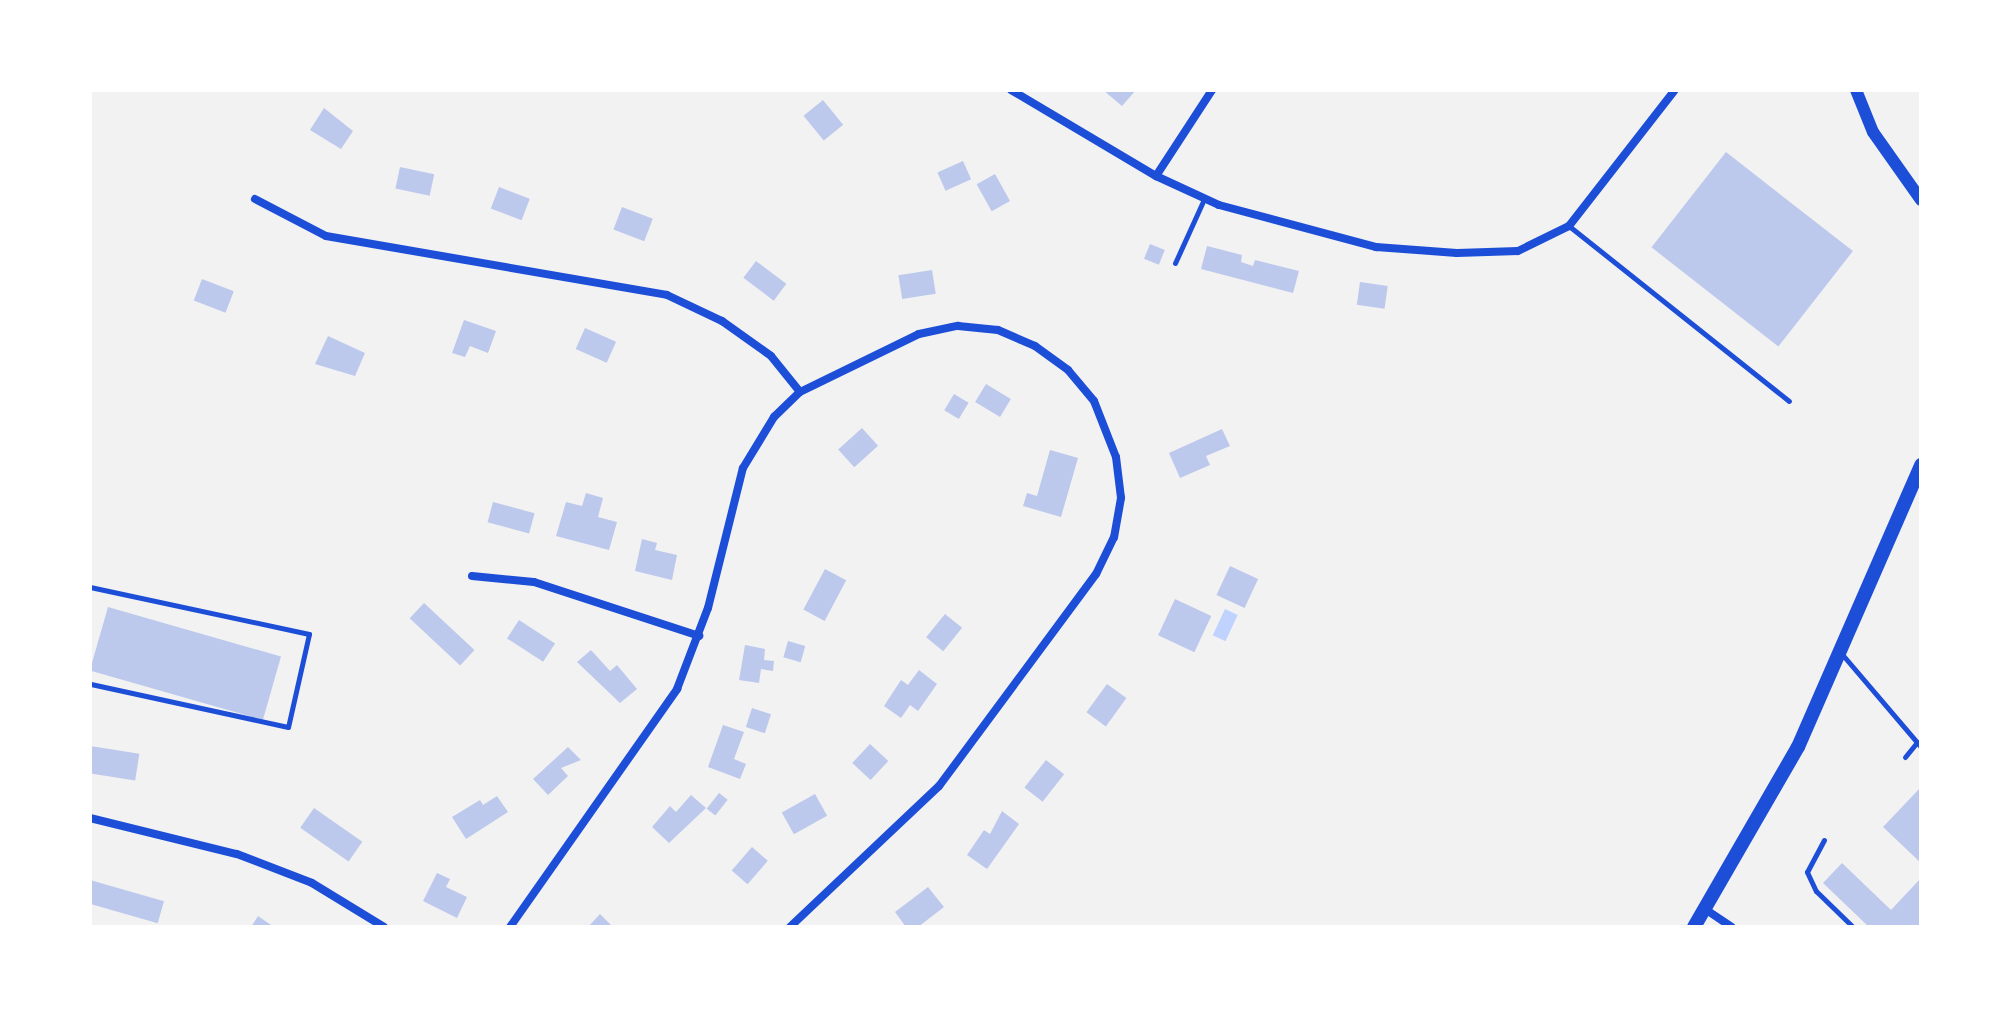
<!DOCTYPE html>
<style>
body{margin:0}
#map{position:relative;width:2011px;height:1017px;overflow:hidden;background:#f2f2f2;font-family:"PT Sans",sans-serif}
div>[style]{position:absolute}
.water>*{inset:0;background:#bfd3fe;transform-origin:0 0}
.building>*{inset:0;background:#bdc9ec;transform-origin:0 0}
.service>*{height:5px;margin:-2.5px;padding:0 2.5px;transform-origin:2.5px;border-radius:2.5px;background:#1d4ed8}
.minor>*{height:8px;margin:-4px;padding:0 4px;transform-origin:4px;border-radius:4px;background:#1d4ed8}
.secondary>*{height:12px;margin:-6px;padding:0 6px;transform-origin:6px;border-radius:6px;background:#1d4ed8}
.primary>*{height:14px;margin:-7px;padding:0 7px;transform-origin:7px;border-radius:7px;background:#1d4ed8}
span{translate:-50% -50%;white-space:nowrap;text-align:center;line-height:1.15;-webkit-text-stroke:8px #fff;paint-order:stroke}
.frame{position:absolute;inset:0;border:92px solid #fff;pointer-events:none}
</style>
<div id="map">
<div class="water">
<i style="left:1225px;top:609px;width:14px;height:29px;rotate:25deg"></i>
</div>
<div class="building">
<i style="clip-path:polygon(1103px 90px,1136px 90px,1122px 106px)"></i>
<i style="left:823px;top:100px;width:32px;height:25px;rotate:51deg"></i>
<i style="clip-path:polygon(324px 108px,353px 131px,341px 149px,310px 130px)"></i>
<i style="left:1726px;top:152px;width:161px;height:121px;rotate:38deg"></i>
<i style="left:963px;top:161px;width:20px;height:28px;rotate:66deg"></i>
<i style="left:400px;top:167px;width:35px;height:22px;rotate:12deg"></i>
<i style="left:995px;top:174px;width:31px;height:21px;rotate:61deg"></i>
<i style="left:499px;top:187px;width:33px;height:23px;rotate:21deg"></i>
<i style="left:622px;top:207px;width:33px;height:24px;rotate:21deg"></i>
<i style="left:1150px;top:244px;width:16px;height:16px;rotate:22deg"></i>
<i style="clip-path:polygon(1207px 246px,1242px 255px,1241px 262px,1253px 266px,1255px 260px,1299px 271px,1293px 293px,1201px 269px)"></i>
<i style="left:756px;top:261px;width:38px;height:21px;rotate:37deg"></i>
<i style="left:932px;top:270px;width:24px;height:34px;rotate:81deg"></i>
<i style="left:202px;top:279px;width:34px;height:23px;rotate:21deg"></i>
<i style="left:1360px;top:282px;width:28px;height:23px;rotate:8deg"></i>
<i style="clip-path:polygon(464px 320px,496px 331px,488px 353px,470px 346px,465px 357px,452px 353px)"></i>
<i style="left:585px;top:328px;width:34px;height:23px;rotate:24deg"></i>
<i style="clip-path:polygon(328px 336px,365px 353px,355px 376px,315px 364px)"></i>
<i style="left:986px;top:384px;width:29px;height:21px;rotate:31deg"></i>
<i style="left:954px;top:394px;width:17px;height:19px;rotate:31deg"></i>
<i style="left:862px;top:428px;width:24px;height:32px;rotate:48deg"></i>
<i style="clip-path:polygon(1222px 429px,1230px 446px,1206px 456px,1210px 465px,1180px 478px,1169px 453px)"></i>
<i style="clip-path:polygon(1050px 450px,1078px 458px,1061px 517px,1023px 506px,1027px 493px,1037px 496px)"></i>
<i style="clip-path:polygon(586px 493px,603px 498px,598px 517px,617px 522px,609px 550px,556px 536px,566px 502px,582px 506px)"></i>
<i style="left:493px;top:502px;width:43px;height:21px;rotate:15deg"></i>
<i style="clip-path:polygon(642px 539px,657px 543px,655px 550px,677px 555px,672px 580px,635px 571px)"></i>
<i style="left:1230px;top:566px;width:31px;height:32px;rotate:25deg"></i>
<i style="left:825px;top:569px;width:24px;height:46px;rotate:28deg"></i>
<i style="left:1175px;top:599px;width:40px;height:40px;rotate:25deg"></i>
<i style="left:424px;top:603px;width:69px;height:21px;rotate:43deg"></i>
<i style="left:108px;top:607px;width:180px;height:66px;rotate:16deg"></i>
<i style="left:945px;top:614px;width:22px;height:30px;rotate:39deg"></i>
<i style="left:519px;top:620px;width:43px;height:22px;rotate:33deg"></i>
<i style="left:788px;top:641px;width:18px;height:17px;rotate:16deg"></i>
<i style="clip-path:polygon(745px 645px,765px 649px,764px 660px,774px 661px,773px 671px,761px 669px,759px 683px,739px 680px)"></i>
<i style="clip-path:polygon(591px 650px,610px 671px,617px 665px,637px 689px,620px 703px,577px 662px)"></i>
<i style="clip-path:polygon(919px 670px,937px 684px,918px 711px,910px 705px,901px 718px,884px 706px,901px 680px,908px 685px)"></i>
<i style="left:1107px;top:684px;width:24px;height:35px;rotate:36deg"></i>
<i style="left:752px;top:708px;width:20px;height:20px;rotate:18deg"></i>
<i style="clip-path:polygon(723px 725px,744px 732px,734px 759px,746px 764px,740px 779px,708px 767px)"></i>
<i style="left:870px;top:744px;width:25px;height:26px;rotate:43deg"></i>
<i style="left:90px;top:746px;width:50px;height:27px;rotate:9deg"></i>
<i style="clip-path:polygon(568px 747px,581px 760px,561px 768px,568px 776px,548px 795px,533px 779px)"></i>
<i style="left:1046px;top:760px;width:23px;height:35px;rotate:38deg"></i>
<i style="clip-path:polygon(1921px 787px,1921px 863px,1883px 827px)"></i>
<i style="left:719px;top:793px;width:11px;height:20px;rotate:38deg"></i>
<i style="left:815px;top:794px;width:25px;height:38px;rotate:61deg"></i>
<i style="clip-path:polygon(691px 795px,706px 808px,669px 843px,652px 827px,670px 806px,676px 812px)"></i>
<i style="clip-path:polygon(497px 796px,508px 812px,466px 839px,452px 817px,480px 800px,483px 805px)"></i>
<i style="left:314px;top:808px;width:59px;height:24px;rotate:35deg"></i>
<i style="clip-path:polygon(1002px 811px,1019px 824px,987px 869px,967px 855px,984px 830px,990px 834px)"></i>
<i style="left:752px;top:847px;width:21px;height:31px;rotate:41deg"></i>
<i style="clip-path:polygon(1842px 863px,1891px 910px,1921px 878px,1921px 927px,1869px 927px,1823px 883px)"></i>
<i style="clip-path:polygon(437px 873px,450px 879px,446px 887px,467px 897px,457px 918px,423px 901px)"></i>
<i style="left:90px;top:880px;width:77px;height:23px;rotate:16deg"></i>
<i style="clip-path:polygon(928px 887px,944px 907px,918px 927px,906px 927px,895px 912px)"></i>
<i style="clip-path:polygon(600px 914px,613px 927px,588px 927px)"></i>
<i style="clip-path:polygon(258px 916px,274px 927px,251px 927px)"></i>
</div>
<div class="service">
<i style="left:1569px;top:226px;width:281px;rotate:38.5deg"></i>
<i style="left:1175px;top:263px;width:70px;rotate:-65.6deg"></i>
<i style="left:90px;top:587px;width:224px;rotate:12.1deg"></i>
<i style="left:309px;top:634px;width:95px;rotate:102.7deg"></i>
<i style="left:288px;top:727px;width:203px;rotate:-167.7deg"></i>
<i style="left:1841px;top:653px;width:123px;rotate:49.6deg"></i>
<i style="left:1905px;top:757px;width:19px;rotate:-51deg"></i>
<i style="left:1824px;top:840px;width:36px;rotate:118deg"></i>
<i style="left:1807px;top:872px;width:21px;rotate:65deg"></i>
<i style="left:1816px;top:891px;width:52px;rotate:44.2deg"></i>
</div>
<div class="minor">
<i style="left:1011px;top:90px;width:169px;rotate:30.7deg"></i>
<i style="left:1156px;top:176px;width:69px;rotate:24.7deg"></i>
<i style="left:1219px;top:205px;width:163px;rotate:15deg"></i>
<i style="left:1376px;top:247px;width:81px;rotate:4.2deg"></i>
<i style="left:1457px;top:253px;width:61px;rotate:-1.9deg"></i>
<i style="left:1518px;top:251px;width:57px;rotate:-26.1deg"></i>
<i style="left:1569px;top:226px;width:172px;rotate:-52.1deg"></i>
<i style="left:1156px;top:176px;width:103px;rotate:-56.9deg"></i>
<i style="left:255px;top:199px;width:80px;rotate:27.5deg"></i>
<i style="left:326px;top:236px;width:346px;rotate:9.8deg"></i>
<i style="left:667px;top:295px;width:61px;rotate:25.3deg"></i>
<i style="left:722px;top:321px;width:60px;rotate:35.5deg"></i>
<i style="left:771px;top:356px;width:46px;rotate:51.1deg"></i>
<i style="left:472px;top:576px;width:62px;rotate:5.5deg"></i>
<i style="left:534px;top:582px;width:174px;rotate:18.1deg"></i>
<i style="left:90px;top:818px;width:151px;rotate:13.8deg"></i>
<i style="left:237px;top:854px;width:80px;rotate:21.1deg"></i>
<i style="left:312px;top:883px;width:84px;rotate:31.4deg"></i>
<i style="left:1705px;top:909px;width:32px;rotate:34deg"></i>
<i style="left:510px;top:927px;width:291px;rotate:-54.9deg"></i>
<i style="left:677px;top:689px;width:87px;rotate:-69.1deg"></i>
<i style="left:708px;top:608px;width:144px;rotate:-76deg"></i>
<i style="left:743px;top:468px;width:60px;rotate:-58.7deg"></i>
<i style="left:774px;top:417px;width:36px;rotate:-44deg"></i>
<i style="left:800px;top:392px;width:132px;rotate:-26deg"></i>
<i style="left:919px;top:334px;width:40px;rotate:-12deg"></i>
<i style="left:958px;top:326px;width:40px;rotate:5.7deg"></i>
<i style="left:998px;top:330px;width:40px;rotate:23.4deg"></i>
<i style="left:1035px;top:346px;width:41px;rotate:36deg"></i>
<i style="left:1068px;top:370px;width:40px;rotate:50deg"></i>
<i style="left:1094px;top:401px;width:60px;rotate:68.6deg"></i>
<i style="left:1116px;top:457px;width:41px;rotate:83deg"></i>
<i style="left:1121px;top:498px;width:40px;rotate:100deg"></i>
<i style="left:1114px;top:537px;width:41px;rotate:115.9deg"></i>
<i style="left:1096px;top:574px;width:264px;rotate:126.5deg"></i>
<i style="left:939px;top:786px;width:205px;rotate:136.6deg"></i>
</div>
<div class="secondary">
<i style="left:1856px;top:90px;width:45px;rotate:68deg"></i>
<i style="left:1873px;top:132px;width:83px;rotate:54.8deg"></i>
</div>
<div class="primary">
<i style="left:1694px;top:927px;width:208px;rotate:-60deg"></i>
<i style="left:1798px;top:747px;width:308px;rotate:-66.4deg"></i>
</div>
<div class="frame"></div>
</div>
